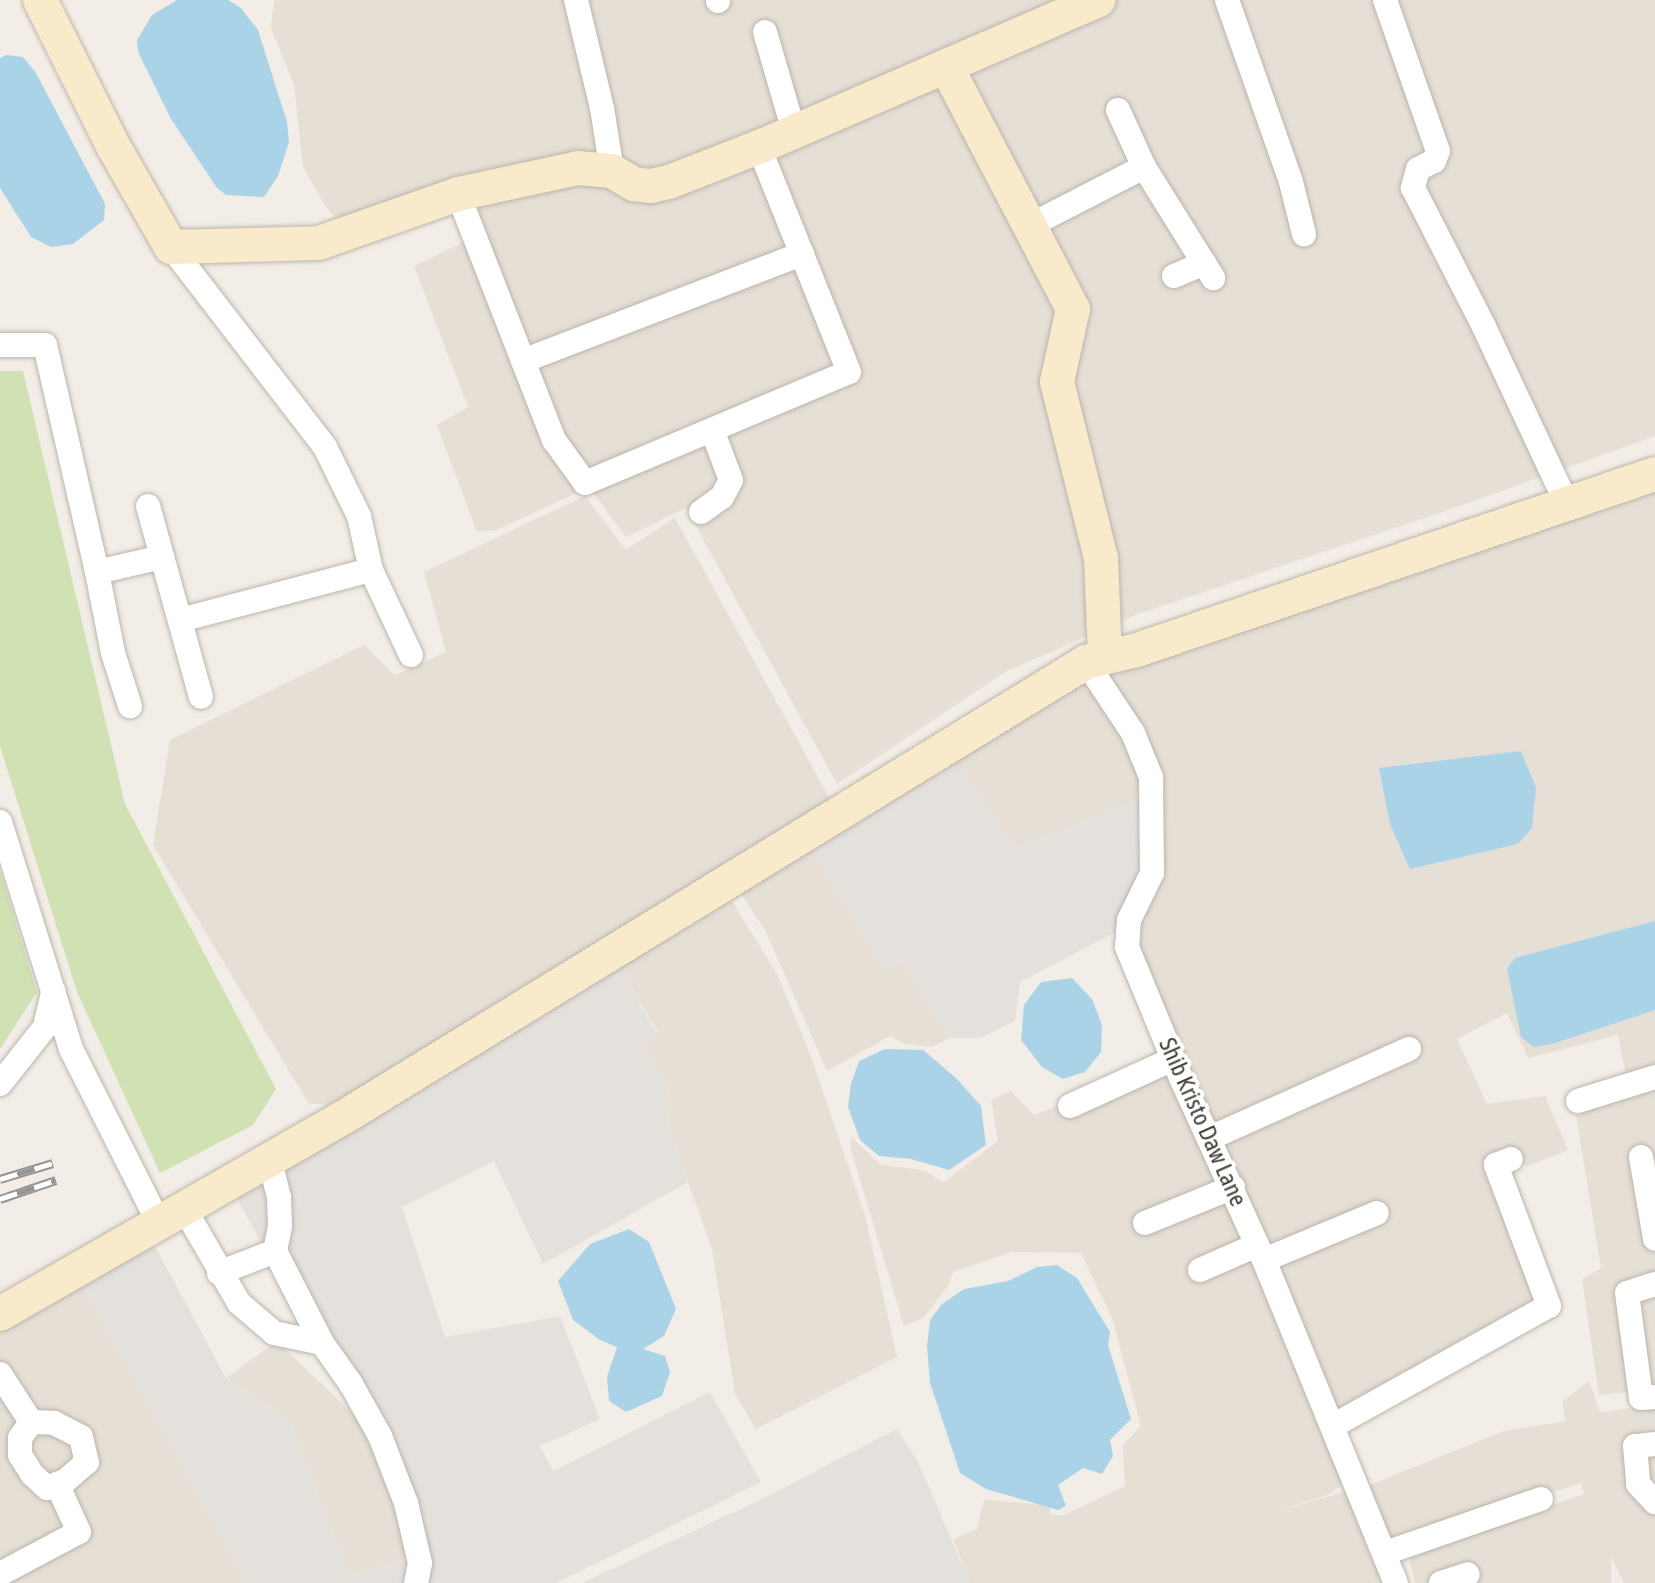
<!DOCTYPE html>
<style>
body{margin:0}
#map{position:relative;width:1655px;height:1583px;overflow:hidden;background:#f2eee7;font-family:"Asap Condensed",sans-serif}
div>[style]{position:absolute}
.residential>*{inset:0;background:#e5dfd6}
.industrial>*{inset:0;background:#e4e0dc}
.green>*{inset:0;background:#d0e1b4}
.water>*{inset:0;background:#aad3e8}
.roads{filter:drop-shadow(0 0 2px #bcb5ab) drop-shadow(0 0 2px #bcb5ab)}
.street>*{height:24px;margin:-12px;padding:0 12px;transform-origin:12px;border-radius:12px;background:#fff}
.secondary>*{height:34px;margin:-17px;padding:0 17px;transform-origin:17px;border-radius:17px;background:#f8eacb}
.rail>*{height:9px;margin-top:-4.5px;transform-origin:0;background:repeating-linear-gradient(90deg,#fff 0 18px,#959595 0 36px);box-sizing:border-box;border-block:2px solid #959595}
span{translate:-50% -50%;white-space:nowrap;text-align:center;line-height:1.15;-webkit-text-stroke:8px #fff;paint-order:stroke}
.street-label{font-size:24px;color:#443e37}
</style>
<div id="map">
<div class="residential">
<i style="clip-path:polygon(274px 0,1655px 0,1655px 436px,1440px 513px,1138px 614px,1005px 672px,837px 784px,686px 508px,626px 537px,589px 487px,497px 530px,477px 532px,437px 425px,468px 407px,414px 266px,464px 242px,454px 214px,358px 243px,326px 207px,303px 167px,294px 85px,271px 28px)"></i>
<i style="clip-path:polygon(1655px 482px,1655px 1389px,1599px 1395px,1582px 1280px,1601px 1268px,1575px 1109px,1629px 1090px,1618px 1035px,1528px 1058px,1507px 1013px,1457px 1039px,1487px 1104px,1545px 1096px,1568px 1150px,1526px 1167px,1516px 1153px,1488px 1164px,1539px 1305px,1338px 1414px,1137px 956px,1134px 922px,1160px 778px,1099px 669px)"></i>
<i style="clip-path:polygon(585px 496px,626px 550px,675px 518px,835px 808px,346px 1104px,309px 1104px,153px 845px,170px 740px,364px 645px,395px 675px,446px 652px,424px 572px)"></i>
<i style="clip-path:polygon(1087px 673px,1130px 739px,1146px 796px,1015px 849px,953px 756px)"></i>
<i style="clip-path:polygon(811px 847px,884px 969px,903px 961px,949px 1038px,932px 1047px,905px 1044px,890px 1036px,827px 1071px,766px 932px,738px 889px)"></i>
<i style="clip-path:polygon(732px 901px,778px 976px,809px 1051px,865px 1215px,897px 1357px,756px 1429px,735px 1394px,712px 1249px,669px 1129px,667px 1080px,640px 1048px,658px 1032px,618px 967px)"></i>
<i style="clip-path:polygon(1166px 1061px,1349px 1479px,1328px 1495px,1268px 1513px,1352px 1490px,1389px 1583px,970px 1583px,953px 1539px,977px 1529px,984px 1500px,1049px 1505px,1051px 1515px,1064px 1515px,1125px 1486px,1123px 1445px,1141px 1426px,1112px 1318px,1081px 1253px,1012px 1252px,953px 1272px,948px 1286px,923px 1318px,904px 1326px,851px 1150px,851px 1137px,881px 1165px,924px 1170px,943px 1183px,998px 1141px,991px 1100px,1010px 1091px,1034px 1115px)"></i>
<i style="clip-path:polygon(79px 1279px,248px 1583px,0 1583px,0 1324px)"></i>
<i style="clip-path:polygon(277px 1341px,363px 1424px,412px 1558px,350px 1576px,289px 1420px,226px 1378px)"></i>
<i style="clip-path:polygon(1589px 1381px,1600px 1412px,1655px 1406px,1655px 1583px,1624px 1583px,1611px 1557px,1611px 1583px,1415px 1583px,1408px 1555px,1584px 1494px,1581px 1483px,1390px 1546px,1367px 1486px,1504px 1431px,1566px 1421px,1562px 1402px)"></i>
</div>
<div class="industrial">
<i style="clip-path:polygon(953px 756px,1015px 849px,1142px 797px,1143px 874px,1118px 931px,1020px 982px,1015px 1021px,981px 1038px,949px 1038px,903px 961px,884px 969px,811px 847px)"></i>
<i style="clip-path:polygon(618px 967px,658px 1035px,640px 1048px,667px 1080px,669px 1129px,688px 1182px,543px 1264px,494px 1161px,402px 1207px,445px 1337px,560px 1316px,600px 1419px,540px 1446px,553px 1471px,710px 1392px,761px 1482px,556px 1583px,248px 1583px,79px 1279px,150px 1237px,226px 1378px,289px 1420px,350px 1576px,411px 1559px,363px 1424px,237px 1199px)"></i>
<i style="clip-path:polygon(897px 1429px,918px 1462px,970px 1583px,582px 1583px,762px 1499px)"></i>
</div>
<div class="green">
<i style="clip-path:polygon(0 371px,23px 371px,125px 804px,276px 1089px,253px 1125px,160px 1173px,77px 992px,0 746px)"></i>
<i style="clip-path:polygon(0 871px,37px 992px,0 1049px)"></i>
</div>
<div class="water">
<i style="clip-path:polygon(177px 0,228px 0,241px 8px,258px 30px,287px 122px,289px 142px,278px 176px,264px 197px,226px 195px,217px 188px,171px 119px,138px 52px,137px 40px,152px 15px)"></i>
<i style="clip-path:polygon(7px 55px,23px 57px,36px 73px,105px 204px,104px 220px,73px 244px,51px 247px,31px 237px,0 188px,0 58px)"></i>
<i style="clip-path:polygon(1521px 751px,1536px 788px,1532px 828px,1518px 844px,1410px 869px,1390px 824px,1379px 768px)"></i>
<i style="clip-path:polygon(1655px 921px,1655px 1010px,1552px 1044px,1534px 1047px,1521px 1037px,1507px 969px,1515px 958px)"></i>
<i style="clip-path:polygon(1072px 978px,1092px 999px,1102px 1025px,1101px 1052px,1085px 1072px,1063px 1079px,1042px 1067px,1021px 1040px,1024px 1005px,1041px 982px)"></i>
<i style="clip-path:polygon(885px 1049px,923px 1050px,956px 1078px,981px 1106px,986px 1145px,949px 1170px,911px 1159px,879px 1156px,860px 1140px,848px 1107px,851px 1084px,859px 1061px)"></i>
<i style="clip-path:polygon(629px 1229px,649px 1242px,676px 1309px,664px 1336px,643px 1349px,665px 1356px,670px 1372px,662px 1396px,626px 1412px,609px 1401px,607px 1377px,617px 1347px,600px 1340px,573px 1320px,558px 1281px,590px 1244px)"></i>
<i style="clip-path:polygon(1057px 1265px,1077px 1278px,1110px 1332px,1108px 1345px,1131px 1419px,1110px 1440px,1113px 1456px,1102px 1474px,1083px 1468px,1058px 1485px,1066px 1506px,1058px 1510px,986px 1489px,960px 1473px,930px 1383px,927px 1346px,930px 1320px,942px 1304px,964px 1289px,1008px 1281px,1037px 1267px)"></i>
</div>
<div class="roads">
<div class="street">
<i style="left:576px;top:0;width:111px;rotate:76.5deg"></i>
<i style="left:602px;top:108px;width:64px;rotate:81deg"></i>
<i style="left:718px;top:0;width:1px;rotate:90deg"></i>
<i style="left:1227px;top:0;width:193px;rotate:70.6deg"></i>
<i style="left:1291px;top:182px;width:54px;rotate:76deg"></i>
<i style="left:1385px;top:0;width:160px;rotate:70.7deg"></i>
<i style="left:1438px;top:151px;width:11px;rotate:112deg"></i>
<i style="left:1434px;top:161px;width:18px;rotate:153deg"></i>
<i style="left:1418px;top:169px;width:20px;rotate:105deg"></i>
<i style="left:1413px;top:188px;width:156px;rotate:62.9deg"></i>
<i style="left:1484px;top:327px;width:195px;rotate:64.9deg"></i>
<i style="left:765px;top:32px;width:104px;rotate:73.8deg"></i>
<i style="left:1118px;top:110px;width:63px;rotate:65.5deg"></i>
<i style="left:1144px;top:167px;width:131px;rotate:58.1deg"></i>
<i style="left:458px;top:194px;width:264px;rotate:68.7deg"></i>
<i style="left:554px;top:440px;width:53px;rotate:54.2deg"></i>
<i style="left:585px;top:483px;width:286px;rotate:-22.8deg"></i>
<i style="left:849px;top:372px;width:242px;rotate:-111.8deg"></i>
<i style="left:1029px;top:226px;width:129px;rotate:-27.2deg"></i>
<i style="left:171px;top:247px;width:252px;rotate:52.4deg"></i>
<i style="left:325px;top:447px;width:77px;rotate:63.8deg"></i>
<i style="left:359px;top:516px;width:55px;rotate:77.5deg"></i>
<i style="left:371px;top:570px;width:94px;rotate:64.8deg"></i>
<i style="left:1174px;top:276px;width:33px;rotate:-23deg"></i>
<i style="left:0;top:345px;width:45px"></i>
<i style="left:45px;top:345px;width:233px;rotate:77.1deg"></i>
<i style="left:97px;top:572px;width:67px;rotate:-13deg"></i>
<i style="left:523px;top:361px;width:299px;rotate:-21deg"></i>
<i style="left:148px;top:506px;width:198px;rotate:74.5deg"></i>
<i style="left:701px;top:512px;width:26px;rotate:-36deg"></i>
<i style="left:722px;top:497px;width:19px;rotate:-62deg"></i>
<i style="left:731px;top:480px;width:53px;rotate:-110.8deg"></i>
<i style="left:97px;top:572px;width:83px;rotate:78.8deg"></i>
<i style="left:113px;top:653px;width:56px;rotate:72.2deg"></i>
<i style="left:180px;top:620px;width:197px;rotate:-14.7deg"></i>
<i style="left:1086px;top:662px;width:85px;rotate:56.5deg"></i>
<i style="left:1133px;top:733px;width:48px;rotate:67.8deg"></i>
<i style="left:1151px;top:777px;width:96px;rotate:89.4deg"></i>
<i style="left:1152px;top:873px;width:52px;rotate:116.1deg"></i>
<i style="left:1129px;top:920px;width:27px;rotate:94deg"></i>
<i style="left:1127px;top:947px;width:142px;rotate:67.6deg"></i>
<i style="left:1181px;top:1078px;width:200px;rotate:65.5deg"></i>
<i style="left:1264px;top:1260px;width:349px;rotate:67.8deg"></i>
<i style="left:0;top:822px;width:238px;rotate:72.6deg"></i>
<i style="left:71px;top:1049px;width:195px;rotate:63.2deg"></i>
<i style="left:0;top:1084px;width:73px;rotate:-51.7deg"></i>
<i style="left:45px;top:1027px;width:37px;rotate:-77deg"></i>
<i style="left:1578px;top:1101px;width:81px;rotate:-17.3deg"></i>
<i style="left:1070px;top:1106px;width:113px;rotate:-24.5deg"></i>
<i style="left:1210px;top:1138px;width:218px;rotate:-24.1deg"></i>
<i style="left:1641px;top:1157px;width:83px;rotate:80.3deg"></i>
<i style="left:269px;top:1158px;width:40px;rotate:75.6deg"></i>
<i style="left:279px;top:1197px;width:29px;rotate:88deg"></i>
<i style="left:280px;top:1226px;width:25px;rotate:101deg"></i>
<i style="left:275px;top:1251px;width:103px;rotate:62.9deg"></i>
<i style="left:322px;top:1343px;width:50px;rotate:54.7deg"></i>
<i style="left:351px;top:1384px;width:60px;rotate:60.9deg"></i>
<i style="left:380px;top:1436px;width:72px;rotate:68.8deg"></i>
<i style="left:406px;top:1503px;width:62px;rotate:76.9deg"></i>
<i style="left:420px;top:1563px;width:20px;rotate:101deg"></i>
<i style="left:184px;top:1208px;width:110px;rotate:59.9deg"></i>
<i style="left:239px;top:1303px;width:46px;rotate:40.6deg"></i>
<i style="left:274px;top:1333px;width:49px;rotate:11.8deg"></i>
<i style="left:1145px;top:1223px;width:95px;rotate:-22.2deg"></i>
<i style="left:1264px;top:1260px;width:122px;rotate:-22.6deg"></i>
<i style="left:1200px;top:1270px;width:62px;rotate:-23.7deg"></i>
<i style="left:219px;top:1273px;width:60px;rotate:-21.4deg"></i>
<i style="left:1655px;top:1284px;width:29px;rotate:162deg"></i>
<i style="left:1627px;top:1293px;width:106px;rotate:82.4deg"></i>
<i style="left:1641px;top:1398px;width:14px;rotate:-4deg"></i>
<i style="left:0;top:1374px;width:57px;rotate:57.1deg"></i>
<i style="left:31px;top:1422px;width:23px;rotate:2deg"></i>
<i style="left:54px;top:1423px;width:30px;rotate:27deg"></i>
<i style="left:81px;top:1437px;width:26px;rotate:77deg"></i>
<i style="left:87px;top:1462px;width:29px;rotate:139deg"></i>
<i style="left:65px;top:1481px;width:19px;rotate:159deg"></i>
<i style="left:47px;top:1488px;width:21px;rotate:-137deg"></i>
<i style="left:32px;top:1474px;width:22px;rotate:-122deg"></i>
<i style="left:20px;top:1455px;width:17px;rotate:-90deg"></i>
<i style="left:20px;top:1438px;width:19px;rotate:-55deg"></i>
<i style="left:1333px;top:1426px;width:247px;rotate:-29.1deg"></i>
<i style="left:1549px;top:1306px;width:151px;rotate:-110.6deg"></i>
<i style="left:1496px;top:1165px;width:16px;rotate:-22deg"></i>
<i style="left:1655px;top:1444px;width:20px;rotate:174deg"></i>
<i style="left:1635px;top:1446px;width:38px;rotate:85deg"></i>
<i style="left:1638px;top:1484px;width:25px;rotate:47deg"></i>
<i style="left:1385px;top:1553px;width:165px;rotate:-19.1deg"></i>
<i style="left:0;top:1574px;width:89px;rotate:-28deg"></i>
<i style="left:79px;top:1532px;width:53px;rotate:-114.6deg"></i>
<i style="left:1441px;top:1583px;width:28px;rotate:-18deg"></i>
</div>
<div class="secondary">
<i style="left:40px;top:0;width:161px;rotate:63.4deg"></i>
<i style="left:112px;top:144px;width:119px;rotate:60.2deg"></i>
<i style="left:171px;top:247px;width:148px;rotate:-1.5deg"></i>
<i style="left:319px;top:243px;width:147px;rotate:-19.4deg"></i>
<i style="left:458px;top:194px;width:123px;rotate:-12.2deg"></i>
<i style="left:578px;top:168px;width:34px;rotate:5deg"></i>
<i style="left:612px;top:171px;width:26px;rotate:31deg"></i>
<i style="left:634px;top:184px;width:17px;rotate:7deg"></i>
<i style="left:651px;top:186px;width:18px;rotate:-13deg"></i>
<i style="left:669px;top:182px;width:97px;rotate:-21.3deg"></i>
<i style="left:759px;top:147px;width:370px;rotate:-23.4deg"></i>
<i style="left:947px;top:68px;width:272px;rotate:62.4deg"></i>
<i style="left:1073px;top:309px;width:75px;rotate:102.4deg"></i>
<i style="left:1057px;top:382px;width:181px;rotate:76deg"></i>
<i style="left:1101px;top:558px;width:99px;rotate:87.7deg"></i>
<i style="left:0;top:1314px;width:408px;rotate:-29.8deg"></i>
<i style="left:354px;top:1111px;width:859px;rotate:-31.52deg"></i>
<i style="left:1086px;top:662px;width:52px;rotate:-13.2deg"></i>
<i style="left:1137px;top:650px;width:547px;rotate:-18.77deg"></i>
</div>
</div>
<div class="rail">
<i style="left:0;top:1179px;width:55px;rotate:-16.8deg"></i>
<i style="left:0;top:1199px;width:59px;rotate:-18.7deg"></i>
</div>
<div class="street-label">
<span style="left:1203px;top:1122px;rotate:66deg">Shib Kristo Daw Lane</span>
</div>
</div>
